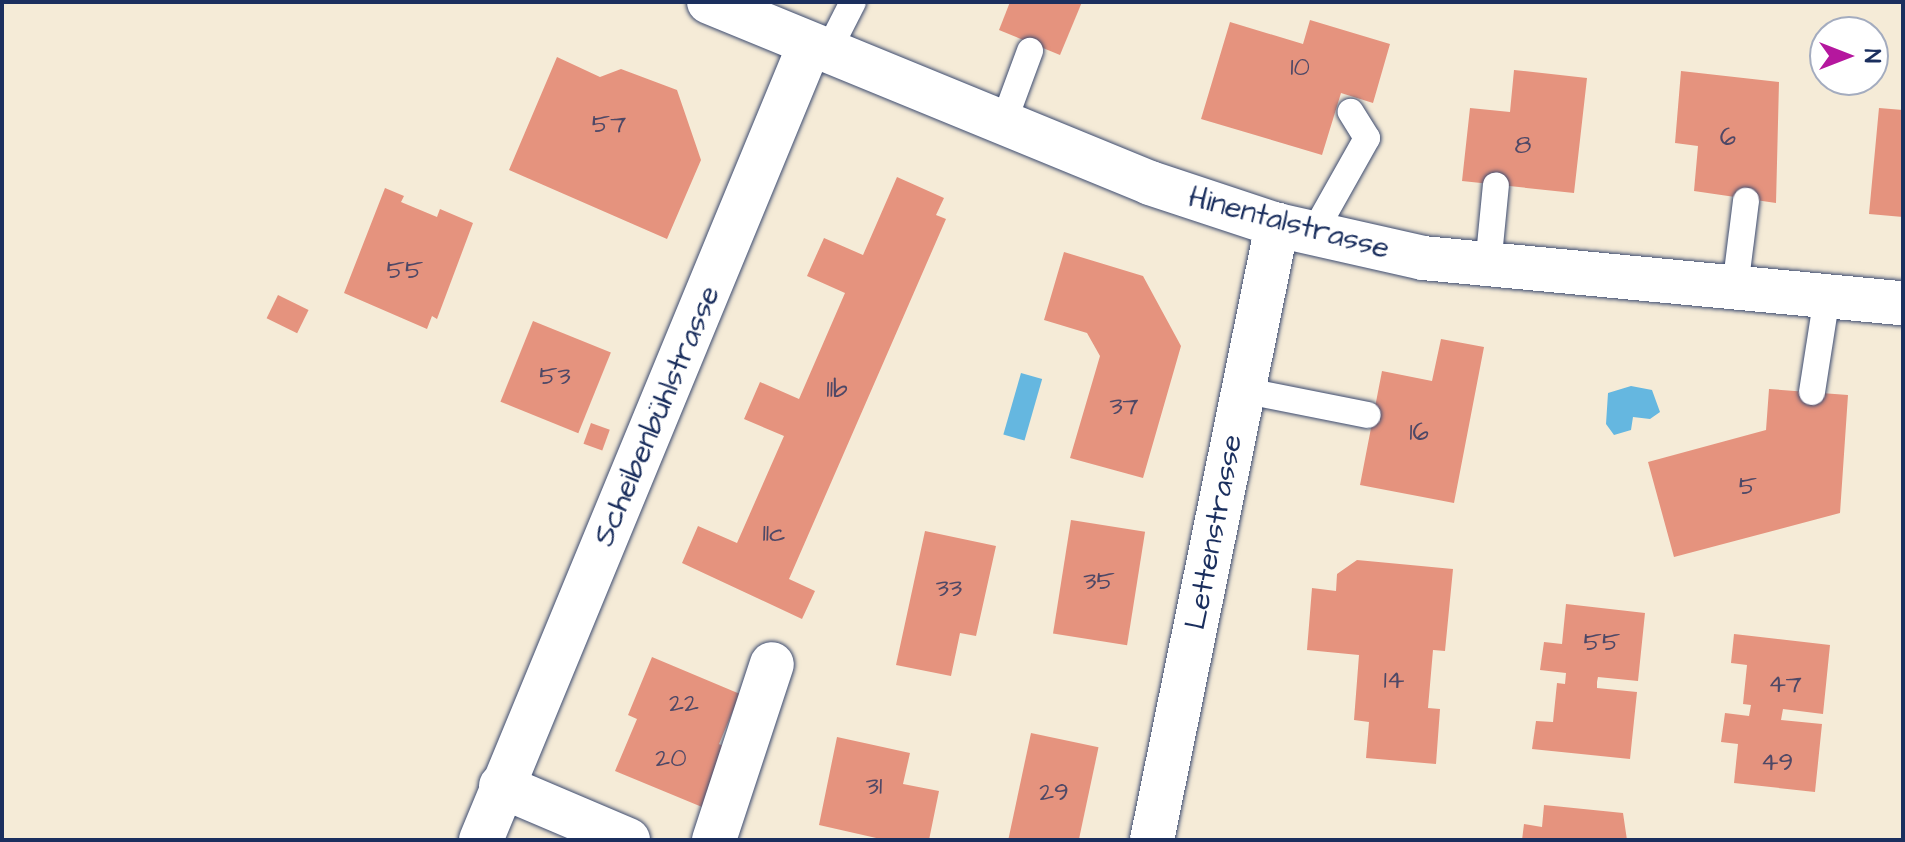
<!DOCTYPE html>
<meta charset="utf-8">
<style>
body{margin:0}
#map{position:relative;width:1905px;height:842px;overflow:hidden;background:#f5ebd7;font-family:"Architects Daughter",sans-serif}
div>[style]{position:absolute}
.water>*{inset:0;background:#65b7e0;transform-origin:0 0}
.building>*{inset:0;background:#e5937e;transform-origin:0 0}
.roads{filter:drop-shadow(0 0 2px #3c4b70) drop-shadow(0 0 2px #3c4b70)}
.lane>*{height:26px;margin:-13px;padding:0 13px;transform-origin:13px;border-radius:13px;background:#fff}
.street>*{height:44px;margin:-22px;padding:0 22px;transform-origin:22px;border-radius:22px;background:#fff}
span{translate:-50% -50%;white-space:nowrap;text-align:center;line-height:1.15;-webkit-text-stroke:8px #fff;paint-order:stroke}
.number-label{font-size:26px;color:#4e4866}
.number-label span{-webkit-text-stroke-width:0}
.street-label{font-size:30px;color:#1b2f5e}
.frame{position:absolute;inset:0;border:4px solid #1b2f5e;pointer-events:none}
.north{position:absolute;left:1809px;top:16px;width:80px;height:80px;box-sizing:border-box;background:#fff;border:2px solid #a4acbf;border-radius:50%;rotate:90deg;font-size:22px;font-weight:700;line-height:32px;text-align:center;color:#1b2f5e}
.north::after{content:'';display:block;margin:auto;width:28px;height:36px;background:#b5179e;clip-path:polygon(50% 0,100% 100%,50% 72%,0 100%)}
</style>
<div id="map">
<div class="water">
<i style="left:1021px;top:373px;width:22px;height:64px;rotate:16deg"></i>
<i style="clip-path:polygon(1631px 386px,1652px 390px,1660px 412px,1650px 419px,1633px 417px,1631px 430px,1614px 435px,1606px 424px,1608px 393px)"></i>
</div>
<div class="building">
<i style="clip-path:polygon(1010px 2px,1082px 2px,1060px 55px,999px 30px)"></i>
<i style="clip-path:polygon(1310px 20px,1390px 44px,1373px 103px,1341px 93px,1322px 155px,1201px 119px,1230px 22px,1303px 44px)"></i>
<i style="clip-path:polygon(557px 57px,600px 77px,621px 69px,677px 90px,701px 160px,667px 239px,509px 170px)"></i>
<i style="clip-path:polygon(1514px 70px,1587px 78px,1574px 193px,1462px 181px,1470px 108px,1510px 112px)"></i>
<i style="clip-path:polygon(1681px 71px,1779px 82px,1776px 203px,1694px 191px,1698px 146px,1675px 143px)"></i>
<i style="clip-path:polygon(1879px 108px,1903px 110px,1903px 217px,1869px 214px)"></i>
<i style="clip-path:polygon(897px 177px,944px 198px,936px 215px,946px 219px,789px 579px,815px 591px,802px 619px,682px 563px,698px 526px,737px 543px,784px 436px,744px 419px,760px 382px,799px 399px,845px 293px,807px 276px,824px 238px,863px 255px)"></i>
<i style="clip-path:polygon(385px 188px,404px 196px,401px 202px,437px 217px,440px 209px,473px 223px,437px 319px,432px 316px,427px 329px,344px 293px)"></i>
<i style="clip-path:polygon(1064px 252px,1143px 276px,1181px 346px,1143px 478px,1070px 458px,1100px 356px,1087px 333px,1044px 320px)"></i>
<i style="left:278px;top:295px;width:34px;height:26px;rotate:26deg"></i>
<i style="left:533px;top:321px;width:84px;height:87px;rotate:22deg"></i>
<i style="clip-path:polygon(1441px 339px,1484px 347px,1454px 503px,1360px 485px,1382px 371px,1432px 381px)"></i>
<i style="clip-path:polygon(1769px 389px,1848px 395px,1840px 513px,1674px 557px,1648px 462px,1766px 430px)"></i>
<i style="left:591px;top:423px;width:20px;height:22px;rotate:20deg"></i>
<i style="left:1071px;top:520px;width:75px;height:115px;rotate:9deg"></i>
<i style="clip-path:polygon(925px 531px,996px 546px,976px 636px,960px 633px,951px 676px,896px 665px)"></i>
<i style="clip-path:polygon(1357px 560px,1453px 569px,1445px 651px,1433px 650px,1428px 708px,1440px 709px,1436px 764px,1366px 758px,1369px 722px,1354px 720px,1359px 655px,1307px 650px,1312px 588px,1336px 591px,1337px 574px)"></i>
<i style="clip-path:polygon(1566px 604px,1645px 613px,1638px 681px,1598px 677px,1597px 682px,1597px 688px,1637px 692px,1630px 759px,1532px 749px,1536px 721px,1553px 722px,1557px 683px,1565px 684px,1566px 673px,1540px 670px,1544px 642px,1562px 644px)"></i>
<i style="clip-path:polygon(1734px 634px,1830px 645px,1823px 714px,1783px 709px,1781px 720px,1822px 724px,1815px 792px,1734px 783px,1738px 744px,1721px 742px,1725px 713px,1749px 716px,1751px 705px,1743px 704px,1747px 665px,1731px 663px)"></i>
<i style="clip-path:polygon(652px 657px,740px 694px,719px 744px,727px 748px,702px 807px,615px 771px,637px 719px,628px 715px)"></i>
<i style="left:1031px;top:733px;width:69px;height:109px;rotate:12deg"></i>
<i style="clip-path:polygon(837px 737px,910px 753px,903px 784px,939px 791px,929px 840px,885px 840px,819px 825px)"></i>
<i style="clip-path:polygon(1544px 805px,1623px 813px,1627px 840px,1522px 840px,1524px 824px,1542px 827px)"></i>
</div>
<div class="roads">
<div class="lane">
<i style="left:827px;top:53px;width:57px;rotate:-63deg"></i>
<i style="left:1003px;top:124px;width:78px;rotate:-69.7deg"></i>
<i style="left:1313px;top:234px;width:110px;rotate:-60.6deg"></i>
<i style="left:1367px;top:138px;width:31px;rotate:-122deg"></i>
<i style="left:1488px;top:266px;width:81px;rotate:-84.4deg"></i>
<i style="left:1735px;top:288px;width:88px;rotate:-82.8deg"></i>
<i style="left:1242px;top:390px;width:128px;rotate:11.2deg"></i>
<i style="left:1812px;top:392px;width:97px;rotate:-81.1deg"></i>
</div>
<div class="street">
<i style="left:709px;top:2px;width:477px;rotate:22.3deg"></i>
<i style="left:1150px;top:183px;width:134px;rotate:18.3deg"></i>
<i style="left:1277px;top:225px;width:150px;rotate:12.7deg"></i>
<i style="left:1423px;top:258px;width:482px;rotate:5.4deg"></i>
<i style="left:501px;top:786px;width:138px;rotate:23deg"></i>
<i style="left:481px;top:840px;width:859px;rotate:-67.55deg"></i>
<i style="left:714px;top:840px;width:185px;rotate:-71.8deg"></i>
<i style="left:1152px;top:840px;width:628px;rotate:-78.51deg"></i>
</div>
</div>
<div class="number-label">
<span style="left:1300px;top:68px">10</span>
<span style="left:609px;top:125px">57</span>
<span style="left:1728px;top:138px">6</span>
<span style="left:1523px;top:146px">8</span>
<span style="left:405px;top:271px">55</span>
<span style="left:555px;top:377px">53</span>
<span style="left:837px;top:390px">11b</span>
<span style="left:1124px;top:407px">37</span>
<span style="left:1419px;top:433px">16</span>
<span style="left:1748px;top:487px">5</span>
<span style="left:774px;top:534px">11c</span>
<span style="left:1099px;top:582px">35</span>
<span style="left:949px;top:589px">33</span>
<span style="left:1602px;top:643px">55</span>
<span style="left:1394px;top:681px">14</span>
<span style="left:1785px;top:685px">47</span>
<span style="left:684px;top:704px">22</span>
<span style="left:671px;top:759px">20</span>
<span style="left:1777px;top:763px">49</span>
<span style="left:874px;top:787px">31</span>
<span style="left:1054px;top:793px">29</span>
</div>
<div class="street-label">
<span style="left:1289px;top:223px;rotate:15deg">Hinentalstrasse</span>
<span style="left:657px;top:416px;rotate:-67deg">Scheibenbühlstrasse</span>
<span style="left:1214px;top:532px;rotate:-79deg">Lettenstrasse</span>
</div>
<div class="frame"></div>
<div class="north">N</div>
</div>
